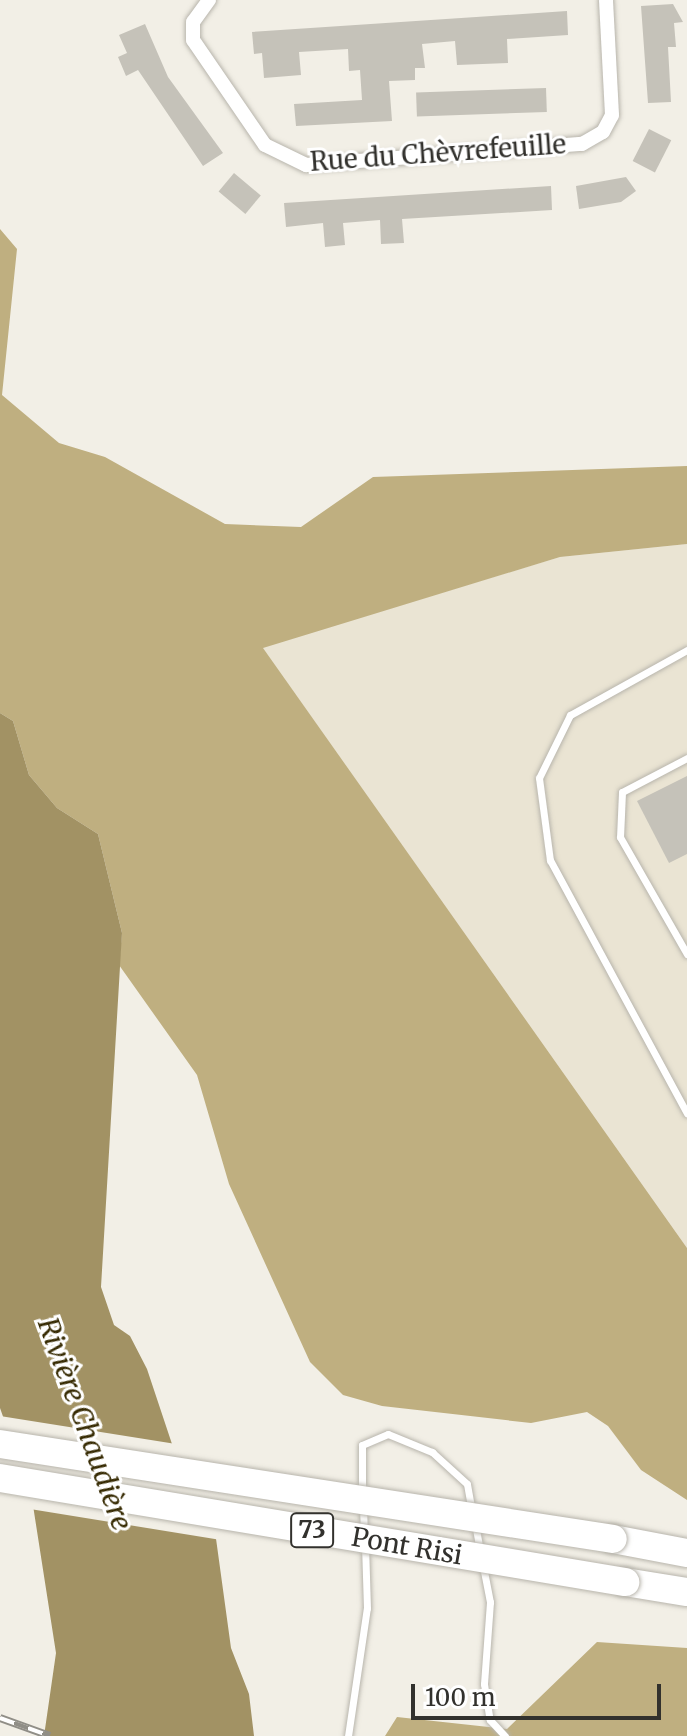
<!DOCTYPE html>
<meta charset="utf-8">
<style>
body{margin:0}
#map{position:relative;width:687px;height:1736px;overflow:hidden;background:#f2efe6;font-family:Merriweather,serif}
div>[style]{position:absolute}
.built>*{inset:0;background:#eae4d3}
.forest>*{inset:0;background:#bfaf80}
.water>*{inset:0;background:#a29264}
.pier>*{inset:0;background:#f2efe6}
.building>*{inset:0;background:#c5c2b9;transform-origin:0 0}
.roads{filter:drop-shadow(0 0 2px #b8b5ac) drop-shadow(0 0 2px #b8b5ac)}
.lane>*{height:7px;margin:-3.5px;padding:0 3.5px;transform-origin:3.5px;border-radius:3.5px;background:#fff}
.street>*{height:14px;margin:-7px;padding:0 7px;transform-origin:7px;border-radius:7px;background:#fff}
.highway>*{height:28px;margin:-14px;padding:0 14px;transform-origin:14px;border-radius:14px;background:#fff}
.rail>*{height:8px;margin-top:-4px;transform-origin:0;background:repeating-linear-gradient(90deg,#fff 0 15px,#908e87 0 30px);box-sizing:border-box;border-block:2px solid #908e87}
.bridges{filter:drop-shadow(0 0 2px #b8b5ac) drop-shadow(0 0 2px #b8b5ac)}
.highway-bridge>*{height:28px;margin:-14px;padding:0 14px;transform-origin:14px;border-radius:14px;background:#fff}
span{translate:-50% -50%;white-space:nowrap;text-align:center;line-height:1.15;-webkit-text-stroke:6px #fff;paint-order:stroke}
.shield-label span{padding:2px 6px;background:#fff;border:2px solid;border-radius:6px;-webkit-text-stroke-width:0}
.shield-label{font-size:24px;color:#32312d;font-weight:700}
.street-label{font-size:26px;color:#32312d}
.water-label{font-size:28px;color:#372b03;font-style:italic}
.scale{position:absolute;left:411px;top:1684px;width:250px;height:36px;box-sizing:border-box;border:4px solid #32312d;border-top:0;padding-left:10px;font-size:24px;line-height:28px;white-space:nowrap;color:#32312d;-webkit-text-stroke:6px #fff;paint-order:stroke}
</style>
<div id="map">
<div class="built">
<i style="clip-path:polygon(687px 544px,687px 1248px,262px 647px,560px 557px)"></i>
</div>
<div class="forest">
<i style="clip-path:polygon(0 229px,17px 249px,2px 395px,59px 443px,105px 457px,225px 524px,301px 527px,373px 477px,687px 466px,687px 544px,560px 557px,263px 648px,687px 1248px,687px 1500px,641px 1470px,608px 1426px,587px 1412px,531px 1423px,382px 1406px,343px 1395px,310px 1362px,229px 1184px,197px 1075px,119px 965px,122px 933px,98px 834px,57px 808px,29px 775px,13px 721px,0 713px)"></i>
<i style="clip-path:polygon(597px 1642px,687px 1648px,687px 1736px,385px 1736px,397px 1717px,507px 1729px)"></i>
</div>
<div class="water">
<i style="clip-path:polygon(0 713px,13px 721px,29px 775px,57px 808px,98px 834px,122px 933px,101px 1287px,114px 1325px,130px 1336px,147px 1369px,174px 1450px,214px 1524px,231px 1648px,249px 1694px,254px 1736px,44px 1736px,56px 1653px,32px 1499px,0 1408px)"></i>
</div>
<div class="pier">
<i style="clip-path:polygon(0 1416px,176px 1444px,221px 1540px,30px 1509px)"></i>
</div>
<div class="building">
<i style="clip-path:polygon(673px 4px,683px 22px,674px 23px,676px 47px,668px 47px,671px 102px,648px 103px,641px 6px)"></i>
<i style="clip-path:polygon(567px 11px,568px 35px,507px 39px,508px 63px,457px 65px,455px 41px,422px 44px,425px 68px,415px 68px,415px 80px,389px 81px,392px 121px,296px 126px,294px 104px,362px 100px,360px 70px,349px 71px,348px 49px,299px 52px,301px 75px,264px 78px,262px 53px,254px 54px,252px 32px)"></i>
<i style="clip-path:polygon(145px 24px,168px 77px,223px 153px,203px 166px,138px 70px,126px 76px,118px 57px,127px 53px,119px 35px)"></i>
<i style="left:546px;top:88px;width:24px;height:130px;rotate:88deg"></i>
<i style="left:649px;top:129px;width:25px;height:36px;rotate:27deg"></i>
<i style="left:234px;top:173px;width:35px;height:24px;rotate:40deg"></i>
<i style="clip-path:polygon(626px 177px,636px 191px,621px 202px,579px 209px,576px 186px)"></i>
<i style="clip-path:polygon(551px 186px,552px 210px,402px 219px,404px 243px,381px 244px,380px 220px,343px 223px,345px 245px,325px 247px,323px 223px,286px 227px,284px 203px)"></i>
<i style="clip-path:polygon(687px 776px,687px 854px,669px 863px,637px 801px)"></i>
</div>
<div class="roads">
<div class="lane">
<i style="left:687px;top:650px;width:134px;rotate:150.9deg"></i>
<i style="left:570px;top:715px;width:70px;rotate:116.2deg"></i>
<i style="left:539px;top:778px;width:83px;rotate:82.4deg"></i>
<i style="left:550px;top:860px;width:288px;rotate:61.6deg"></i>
<i style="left:687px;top:758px;width:73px;rotate:152.4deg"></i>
<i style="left:622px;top:792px;width:45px;rotate:92.5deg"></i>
<i style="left:620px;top:837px;width:135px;rotate:60.2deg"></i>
<i style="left:362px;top:1494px;width:49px;rotate:-90deg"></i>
<i style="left:362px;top:1445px;width:28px;rotate:-23deg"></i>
<i style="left:388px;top:1434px;width:48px;rotate:22.2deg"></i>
<i style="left:432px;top:1452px;width:47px;rotate:42.4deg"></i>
<i style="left:467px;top:1484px;width:27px;rotate:80deg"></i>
<i style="left:363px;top:1506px;width:28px;rotate:88deg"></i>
<i style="left:475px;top:1523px;width:27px;rotate:80deg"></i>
<i style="left:483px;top:1566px;width:37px;rotate:79deg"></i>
<i style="left:490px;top:1602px;width:82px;rotate:94.2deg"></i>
<i style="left:484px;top:1684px;width:36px;rotate:81deg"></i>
<i style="left:490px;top:1720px;width:22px;rotate:47deg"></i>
<i style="left:348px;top:1736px;width:129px;rotate:-81.6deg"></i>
<i style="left:367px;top:1608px;width:62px;rotate:-91.8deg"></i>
</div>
<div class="street">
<i style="left:209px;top:0;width:27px;rotate:126deg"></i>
<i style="left:193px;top:22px;width:18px;rotate:90deg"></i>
<i style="left:193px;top:40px;width:127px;rotate:55.6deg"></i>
<i style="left:265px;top:145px;width:46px;rotate:26deg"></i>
<i style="left:306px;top:165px;width:277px;rotate:-4.4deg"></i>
<i style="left:582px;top:144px;width:24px;rotate:-30deg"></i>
<i style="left:603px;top:132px;width:19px;rotate:-62deg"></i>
<i style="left:612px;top:115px;width:115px;rotate:-93deg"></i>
</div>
<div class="highway">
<i style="left:613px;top:1539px;width:75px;rotate:10.7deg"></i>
<i style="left:625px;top:1582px;width:63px;rotate:9.2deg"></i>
</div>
</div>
<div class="rail">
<i style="left:0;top:1718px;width:53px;rotate:19.8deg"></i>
</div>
<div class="bridges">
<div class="highway-bridge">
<i style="left:0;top:1444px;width:620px;rotate:8.81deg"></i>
<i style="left:0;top:1478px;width:634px;rotate:9.45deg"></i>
</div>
</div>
<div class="shield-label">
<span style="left:312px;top:1530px">73</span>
</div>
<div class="street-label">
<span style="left:438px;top:153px;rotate:-4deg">Rue du Chèvrefeuille</span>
<span style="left:407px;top:1546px;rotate:10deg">Pont Risi</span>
</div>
<div class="water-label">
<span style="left:85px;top:1424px;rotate:70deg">Rivière Chaudière</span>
</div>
<div class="scale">100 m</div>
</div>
